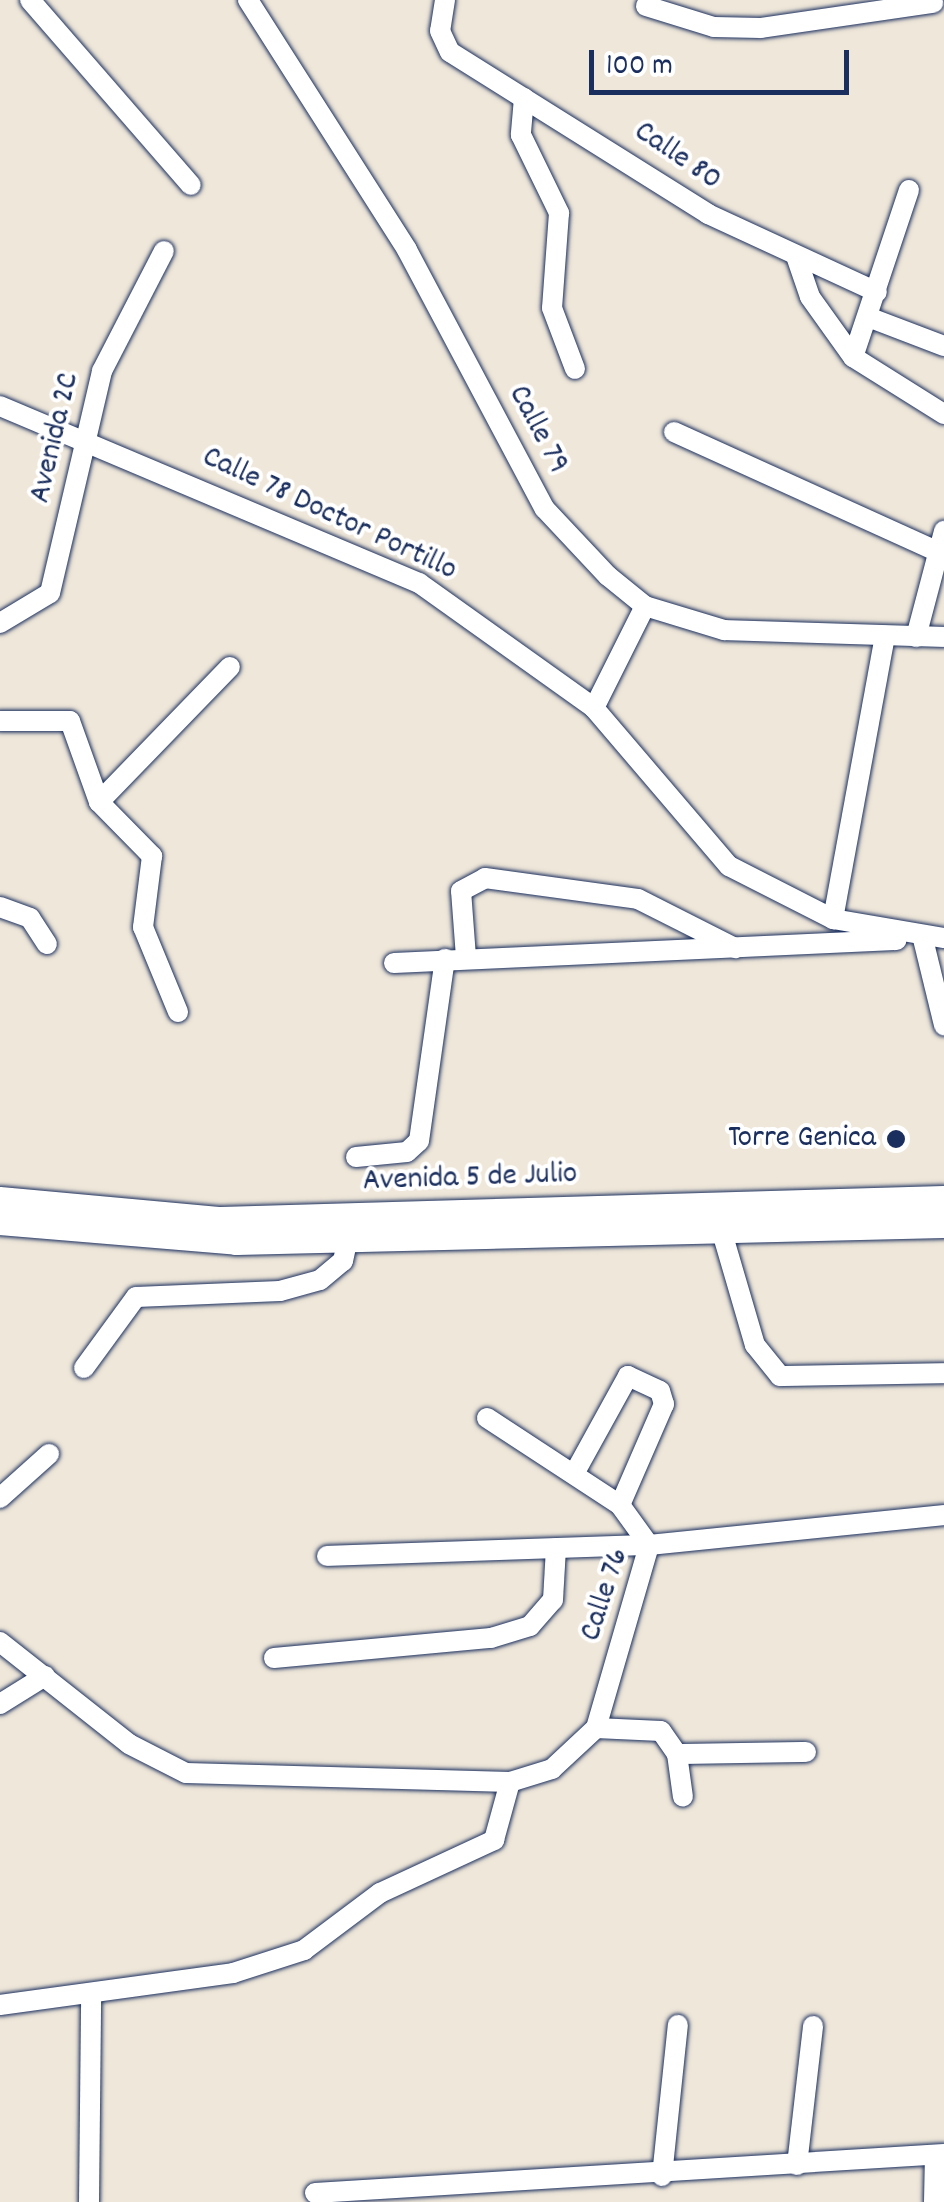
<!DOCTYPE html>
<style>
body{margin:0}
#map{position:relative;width:944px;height:2202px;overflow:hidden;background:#efe7d9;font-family:Dekko,sans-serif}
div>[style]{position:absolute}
.roads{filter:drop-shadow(0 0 2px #1b2f5e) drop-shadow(0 0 2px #1b2f5e)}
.minor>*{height:20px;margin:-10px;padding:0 10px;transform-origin:10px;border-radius:10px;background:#fff}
.major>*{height:28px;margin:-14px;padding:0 14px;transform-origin:14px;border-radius:14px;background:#fff}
.dots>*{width:28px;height:28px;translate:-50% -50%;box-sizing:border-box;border:5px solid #fff;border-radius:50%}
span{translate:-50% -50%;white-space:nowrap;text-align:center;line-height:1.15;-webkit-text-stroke:8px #fff;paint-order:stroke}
.street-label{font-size:32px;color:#1b2f5e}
.poi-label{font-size:32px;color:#1b2f5e}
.right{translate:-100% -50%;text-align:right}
.scale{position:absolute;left:589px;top:50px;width:260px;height:45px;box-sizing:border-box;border:5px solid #1b2f5e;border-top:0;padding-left:12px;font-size:30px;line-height:35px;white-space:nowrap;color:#1b2f5e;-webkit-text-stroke:8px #fff;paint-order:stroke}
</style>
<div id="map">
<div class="roads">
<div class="minor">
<i style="left:30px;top:0;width:245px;rotate:49deg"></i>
<i style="left:248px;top:0;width:296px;rotate:57.5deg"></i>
<i style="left:407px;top:250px;width:293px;rotate:62deg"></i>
<i style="left:545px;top:509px;width:92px;rotate:46.8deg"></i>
<i style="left:608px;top:576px;width:48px;rotate:39deg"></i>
<i style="left:645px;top:606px;width:83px;rotate:16.9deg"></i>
<i style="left:724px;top:630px;width:220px;rotate:1.8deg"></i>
<i style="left:445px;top:0;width:31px;rotate:99deg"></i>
<i style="left:440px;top:31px;width:23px;rotate:65deg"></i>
<i style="left:450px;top:52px;width:305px;rotate:32.1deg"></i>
<i style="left:708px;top:214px;width:186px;rotate:24.8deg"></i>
<i style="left:646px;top:6px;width:71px;rotate:17.2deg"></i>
<i style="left:714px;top:27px;width:47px;rotate:1.2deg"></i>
<i style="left:761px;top:28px;width:174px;rotate:-8.3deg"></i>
<i style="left:524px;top:98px;width:37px;rotate:95deg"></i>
<i style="left:521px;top:135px;width:87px;rotate:64deg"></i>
<i style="left:559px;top:213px;width:95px;rotate:94.2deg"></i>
<i style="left:552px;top:308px;width:65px;rotate:69.3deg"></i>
<i style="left:909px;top:190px;width:176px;rotate:108.5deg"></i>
<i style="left:853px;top:357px;width:107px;rotate:32.1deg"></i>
<i style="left:797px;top:259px;width:40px;rotate:71.1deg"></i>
<i style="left:810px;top:297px;width:74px;rotate:54.4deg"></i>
<i style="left:868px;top:317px;width:81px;rotate:20.9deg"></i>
<i style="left:0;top:406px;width:455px;rotate:22.9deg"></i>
<i style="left:419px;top:583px;width:215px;rotate:35.5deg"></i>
<i style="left:594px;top:708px;width:208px;rotate:49.5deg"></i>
<i style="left:729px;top:866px;width:117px;rotate:27deg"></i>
<i style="left:833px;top:919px;width:113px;rotate:9.7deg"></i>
<i style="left:674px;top:432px;width:288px;rotate:24.4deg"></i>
<i style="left:0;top:623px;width:58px;rotate:-31deg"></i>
<i style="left:50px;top:593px;width:228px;rotate:-76.8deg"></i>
<i style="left:102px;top:371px;width:135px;rotate:-62.7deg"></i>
<i style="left:916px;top:637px;width:110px;rotate:-75.2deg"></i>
<i style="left:594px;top:708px;width:114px;rotate:-63.4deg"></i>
<i style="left:0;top:721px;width:70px"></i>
<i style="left:70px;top:721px;width:86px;rotate:70.3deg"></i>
<i style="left:99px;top:802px;width:188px;rotate:-45.9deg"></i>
<i style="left:99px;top:802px;width:76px;rotate:45.5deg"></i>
<i style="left:152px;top:856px;width:72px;rotate:97.2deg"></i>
<i style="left:143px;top:927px;width:92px;rotate:67.6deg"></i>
<i style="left:0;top:907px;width:32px;rotate:20deg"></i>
<i style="left:30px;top:918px;width:31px;rotate:57deg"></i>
<i style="left:833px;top:919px;width:288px;rotate:-79.6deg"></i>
<i style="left:923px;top:939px;width:89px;rotate:76.3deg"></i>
<i style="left:466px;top:957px;width:66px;rotate:-94.3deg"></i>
<i style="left:461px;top:891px;width:27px;rotate:-28deg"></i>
<i style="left:485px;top:878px;width:154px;rotate:7.8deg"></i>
<i style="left:638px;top:899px;width:109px;rotate:26.8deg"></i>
<i style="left:394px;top:963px;width:503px;rotate:-2.62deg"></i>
<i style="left:356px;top:1157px;width:51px;rotate:-5.6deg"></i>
<i style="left:407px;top:1152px;width:16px;rotate:-43deg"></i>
<i style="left:419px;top:1141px;width:184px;rotate:-81.9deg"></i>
<i style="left:721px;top:1229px;width:121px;rotate:73.7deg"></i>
<i style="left:755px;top:1345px;width:40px;rotate:51deg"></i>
<i style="left:780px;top:1376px;width:164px;rotate:-1deg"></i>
<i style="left:84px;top:1368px;width:88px;rotate:-53.8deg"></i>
<i style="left:136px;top:1297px;width:144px;rotate:-2.4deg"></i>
<i style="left:280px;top:1291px;width:41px;rotate:-15.4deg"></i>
<i style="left:320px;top:1280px;width:30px;rotate:-40deg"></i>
<i style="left:343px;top:1261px;width:25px;rotate:-78deg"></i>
<i style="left:574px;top:1474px;width:112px;rotate:-61.1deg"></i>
<i style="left:628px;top:1376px;width:35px;rotate:25deg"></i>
<i style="left:660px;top:1391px;width:14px;rotate:73deg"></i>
<i style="left:664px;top:1404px;width:110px;rotate:113.5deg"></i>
<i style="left:0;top:1498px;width:66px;rotate:-41.9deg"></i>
<i style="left:327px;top:1556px;width:322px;rotate:-2deg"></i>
<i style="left:649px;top:1545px;width:49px;rotate:-125.9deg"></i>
<i style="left:620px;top:1505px;width:159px;rotate:-146.8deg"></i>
<i style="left:0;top:1642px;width:164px;rotate:38.3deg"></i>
<i style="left:129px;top:1744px;width:64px;rotate:27deg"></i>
<i style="left:186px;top:1773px;width:324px;rotate:1.6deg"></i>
<i style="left:510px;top:1782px;width:44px;rotate:-17.2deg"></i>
<i style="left:552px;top:1769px;width:60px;rotate:-43deg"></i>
<i style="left:596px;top:1728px;width:191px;rotate:-73.8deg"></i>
<i style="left:649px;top:1545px;width:297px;rotate:-5.8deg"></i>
<i style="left:274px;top:1658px;width:218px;rotate:-5.3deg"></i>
<i style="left:491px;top:1638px;width:41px;rotate:-17.1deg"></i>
<i style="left:530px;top:1626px;width:35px;rotate:-49deg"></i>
<i style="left:553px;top:1600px;width:52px;rotate:-86.7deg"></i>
<i style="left:0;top:1704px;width:53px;rotate:-31.9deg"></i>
<i style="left:596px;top:1728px;width:65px;rotate:2.6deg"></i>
<i style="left:661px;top:1731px;width:28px;rotate:55deg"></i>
<i style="left:677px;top:1754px;width:43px;rotate:82.1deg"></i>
<i style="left:677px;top:1754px;width:129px;rotate:-0.9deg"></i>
<i style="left:0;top:2005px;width:235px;rotate:-7.8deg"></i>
<i style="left:233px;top:1973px;width:75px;rotate:-17.9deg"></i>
<i style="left:304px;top:1950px;width:95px;rotate:-36.9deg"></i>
<i style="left:380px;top:1893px;width:126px;rotate:-24.9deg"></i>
<i style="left:494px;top:1840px;width:60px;rotate:-74.6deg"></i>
<i style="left:797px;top:2165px;width:140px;rotate:-83.4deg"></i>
<i style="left:662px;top:2176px;width:152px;rotate:-84deg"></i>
<i style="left:315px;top:2193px;width:630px;rotate:-3.55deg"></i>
<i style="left:89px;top:2202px;width:205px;rotate:-89.4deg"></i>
<i style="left:934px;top:2202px;width:47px;rotate:-88.8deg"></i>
</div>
<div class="major">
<i style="left:0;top:1201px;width:222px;rotate:5.2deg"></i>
<i style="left:221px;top:1221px;width:723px;rotate:-1.66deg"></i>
<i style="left:0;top:1221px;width:238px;rotate:4.8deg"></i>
<i style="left:237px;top:1241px;width:707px;rotate:-1.38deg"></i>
</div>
</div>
<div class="dots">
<i style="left:896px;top:1139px;background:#1b2f5e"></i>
</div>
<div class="street-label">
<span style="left:677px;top:157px;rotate:34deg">Calle 80</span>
<span style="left:537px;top:430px;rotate:62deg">Calle 79</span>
<span style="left:56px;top:438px;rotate:-77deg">Avenida 2C</span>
<span style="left:329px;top:515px;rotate:25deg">Calle 78 Doctor Portillo</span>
<span style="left:470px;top:1179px;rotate:-2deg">Avenida 5 de Julio</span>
<span style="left:606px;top:1595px;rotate:-72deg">Calle 76</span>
</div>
<div class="poi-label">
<span class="right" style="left:876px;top:1139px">Torre Genica</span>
</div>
<div class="scale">100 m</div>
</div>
